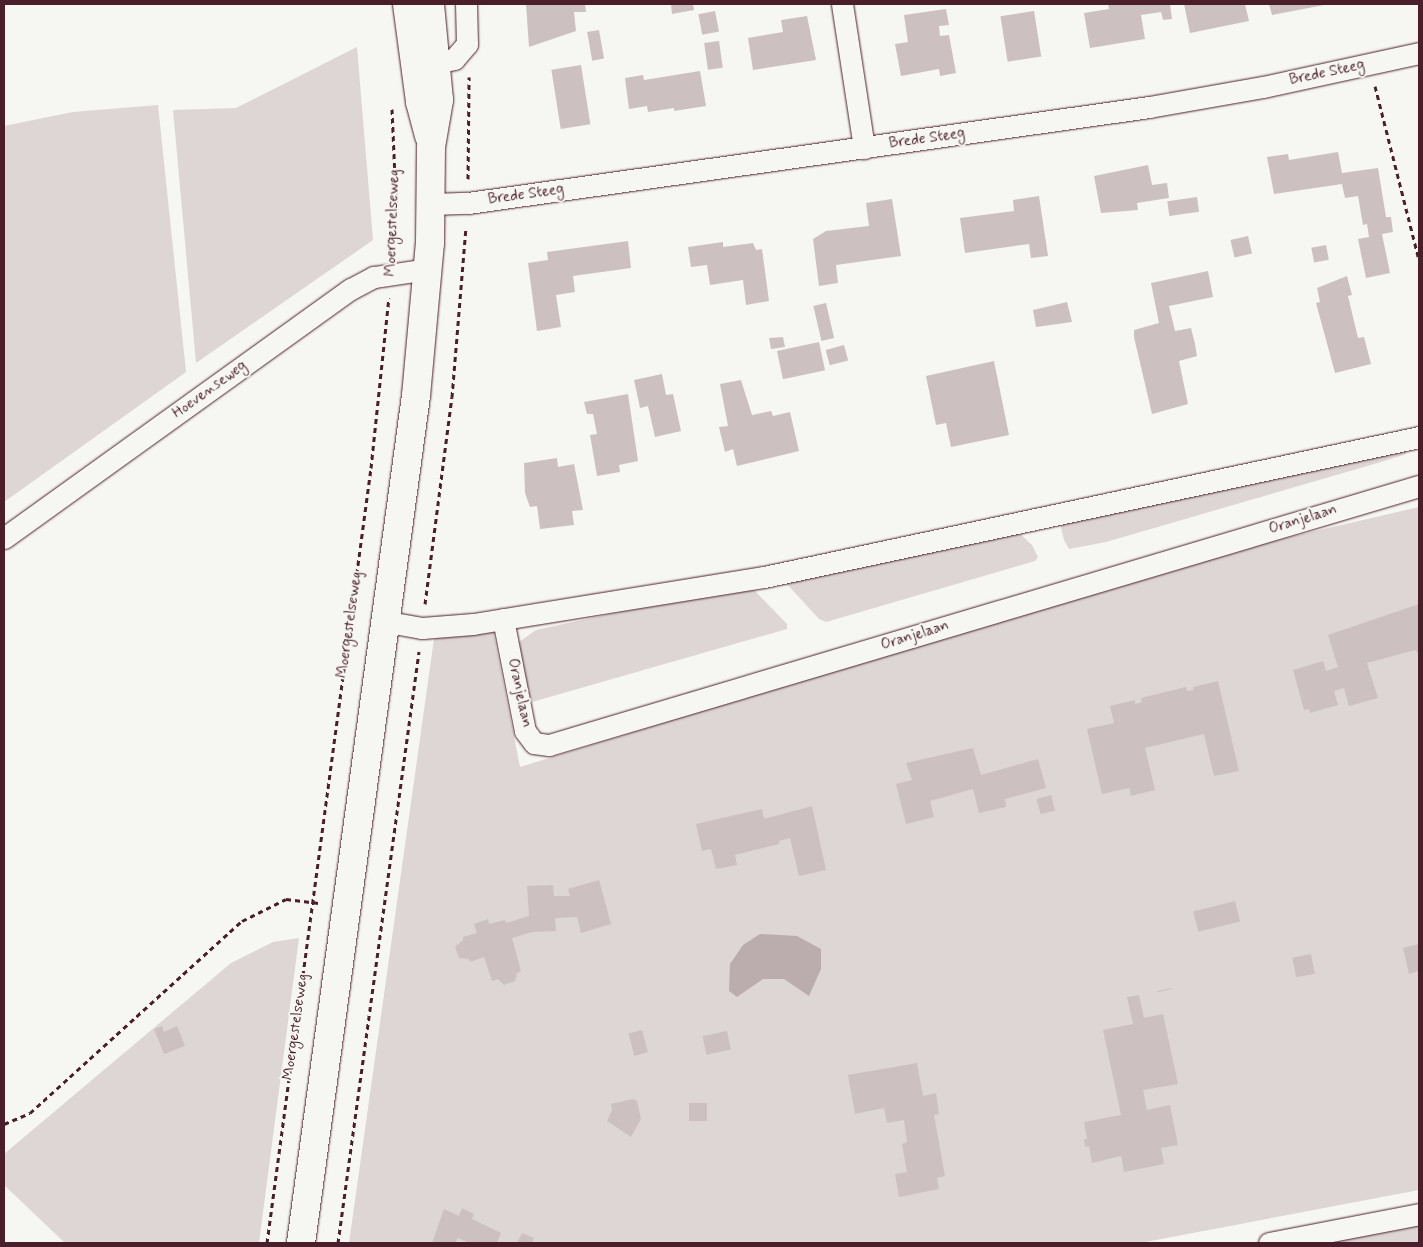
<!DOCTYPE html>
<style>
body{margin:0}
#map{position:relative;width:1423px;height:1247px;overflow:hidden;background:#f6f6f2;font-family:Mynerve,sans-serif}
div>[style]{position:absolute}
.green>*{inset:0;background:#ddd6d5}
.water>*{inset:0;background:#bbadae}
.building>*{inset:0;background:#ccc1c0;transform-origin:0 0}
.path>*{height:3px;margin-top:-1.5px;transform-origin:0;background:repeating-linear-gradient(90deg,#4a1f2b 0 5px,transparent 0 9px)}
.roads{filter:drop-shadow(0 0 1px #4a1f2b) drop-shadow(0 0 1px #4a1f2b)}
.street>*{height:21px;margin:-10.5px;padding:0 10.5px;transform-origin:10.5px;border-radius:10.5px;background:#f6f6f2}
.secondary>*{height:28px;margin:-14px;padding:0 14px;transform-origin:14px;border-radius:14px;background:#f6f6f2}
span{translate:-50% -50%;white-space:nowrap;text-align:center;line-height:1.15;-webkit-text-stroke:4px #f6f6f2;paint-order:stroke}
.street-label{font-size:15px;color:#4a1f2b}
.frame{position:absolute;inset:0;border:5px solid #4a1f2b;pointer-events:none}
</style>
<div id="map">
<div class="green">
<i style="clip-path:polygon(357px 47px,373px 240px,196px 363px,173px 110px,236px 108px)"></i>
<i style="clip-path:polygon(158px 105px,186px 372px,4px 502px,4px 126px,73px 112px)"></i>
<i style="clip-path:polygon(1407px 450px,1406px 454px,1381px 462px,1106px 542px,1069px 549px,1064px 540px,1060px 523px)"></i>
<i style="clip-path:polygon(evenodd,1419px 507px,1419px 1190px,1140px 1243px,349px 1243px,435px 632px,493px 630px,520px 767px,689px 715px,687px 693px,1027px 598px,1419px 507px,821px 969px,784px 979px,763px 979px,821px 969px)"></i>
<i style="clip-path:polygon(1017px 531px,1032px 545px,1038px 557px,1035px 561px,826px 622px,819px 619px,785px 582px)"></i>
<i style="clip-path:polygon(735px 587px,753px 589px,787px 624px,787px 629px,532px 702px,518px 660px,519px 642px,536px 630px)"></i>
<i style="clip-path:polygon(299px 938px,259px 1243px,65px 1243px,4px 1185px,4px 1154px,231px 963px,273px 942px)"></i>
<i style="clip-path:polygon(1419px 1225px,1419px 1243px,1328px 1243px,1385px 1232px)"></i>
</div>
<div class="water">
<i style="clip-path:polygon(760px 934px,797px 936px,821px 949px,821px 969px,809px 996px,784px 979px,763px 979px,737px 997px,729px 991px,730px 964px,743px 945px)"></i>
</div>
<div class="building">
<i style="clip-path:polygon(526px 4px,585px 4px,586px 12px,574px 12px,576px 31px,529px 47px)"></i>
<i style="clip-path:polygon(671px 4px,693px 4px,694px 10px,672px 14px)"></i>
<i style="clip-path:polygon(1108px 4px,1170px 4px,1172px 19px,1163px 20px,1161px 12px,1141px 15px,1145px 39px,1090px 48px,1084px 13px,1109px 9px)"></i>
<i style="clip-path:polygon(1184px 4px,1245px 4px,1249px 21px,1190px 33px)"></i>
<i style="clip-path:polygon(1269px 4px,1324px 4px,1324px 5px,1272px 15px)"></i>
<i style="clip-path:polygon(946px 9px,949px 25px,939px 26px,940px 36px,949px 35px,956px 73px,940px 76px,939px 69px,901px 76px,895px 44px,908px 42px,904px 15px)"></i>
<i style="left:715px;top:11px;width:21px;height:17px;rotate:79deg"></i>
<i style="left:1034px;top:11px;width:46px;height:34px;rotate:81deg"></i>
<i style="clip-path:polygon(807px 16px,816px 60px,753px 70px,748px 38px,783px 32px,781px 20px)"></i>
<i style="left:599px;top:30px;width:29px;height:12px;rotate:80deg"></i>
<i style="left:719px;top:41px;width:27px;height:15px;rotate:82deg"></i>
<i style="left:581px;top:65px;width:60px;height:30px;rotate:81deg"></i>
<i style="clip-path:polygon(700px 71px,706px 106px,674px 111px,674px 108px,648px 112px,647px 106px,629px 109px,625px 78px,643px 75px,644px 80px)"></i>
<i style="clip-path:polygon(1338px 152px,1342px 173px,1378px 168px,1386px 217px,1391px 217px,1393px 232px,1382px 234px,1390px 273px,1366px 278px,1358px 239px,1369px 237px,1367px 224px,1363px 225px,1358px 196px,1345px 198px,1342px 184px,1274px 194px,1267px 157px,1288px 154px,1289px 160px)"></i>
<i style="clip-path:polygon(1148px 165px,1152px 185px,1167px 183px,1169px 198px,1137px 203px,1138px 210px,1101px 213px,1094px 176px)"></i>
<i style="clip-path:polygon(1039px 196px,1048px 256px,1031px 258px,1029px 244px,965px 253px,960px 218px,1014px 211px,1013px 200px)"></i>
<i style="left:1197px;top:197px;width:15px;height:30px;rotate:82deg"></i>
<i style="clip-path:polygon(892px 199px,901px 256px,836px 265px,838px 283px,819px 286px,813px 239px,826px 231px,869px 226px,866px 203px)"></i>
<i style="left:1248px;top:236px;width:18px;height:18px;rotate:77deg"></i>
<i style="clip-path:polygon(628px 241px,631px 268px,573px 276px,575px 292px,556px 295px,561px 327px,537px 331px,528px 263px,548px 260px,547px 252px)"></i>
<i style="clip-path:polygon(723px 242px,723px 247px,753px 243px,756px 250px,762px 249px,769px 301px,746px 305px,743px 280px,710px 285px,707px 265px,691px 267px,688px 247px)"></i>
<i style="left:1326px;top:245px;width:15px;height:15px;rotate:79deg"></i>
<i style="clip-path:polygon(1208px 271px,1213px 297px,1169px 306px,1175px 331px,1191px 328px,1195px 344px,1197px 356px,1179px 361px,1188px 404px,1152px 414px,1134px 337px,1134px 330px,1159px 323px,1151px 283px)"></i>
<i style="clip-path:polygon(1347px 276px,1352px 295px,1348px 296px,1358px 338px,1364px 337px,1371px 364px,1335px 373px,1316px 303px,1320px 302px,1317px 288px)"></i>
<i style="clip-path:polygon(1067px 302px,1072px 322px,1036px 327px,1033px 310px)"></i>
<i style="left:826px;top:303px;width:36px;height:13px;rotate:77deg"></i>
<i style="clip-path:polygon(783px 337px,785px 347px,771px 349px,769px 338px)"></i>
<i style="left:819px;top:342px;width:29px;height:43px;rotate:78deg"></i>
<i style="left:844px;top:345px;width:16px;height:19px;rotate:75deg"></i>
<i style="clip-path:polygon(994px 361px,1009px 435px,951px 447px,946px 423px,936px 425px,926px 376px)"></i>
<i style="clip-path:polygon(662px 374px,666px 395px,673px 394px,681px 431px,655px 437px,648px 406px,640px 408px,634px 380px)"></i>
<i style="clip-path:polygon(741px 380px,752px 415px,771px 411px,773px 416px,790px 412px,799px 451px,737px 466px,733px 449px,725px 452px,719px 427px,728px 426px,720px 384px)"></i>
<i style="clip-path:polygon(628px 394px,638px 461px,619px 465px,620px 472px,597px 476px,590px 435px,597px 434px,593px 414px,587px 414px,584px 402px)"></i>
<i style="clip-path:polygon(557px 458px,558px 467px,574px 464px,583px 510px,572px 511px,574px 525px,540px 529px,537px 506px,530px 507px,525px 493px,524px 463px)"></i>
<i style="clip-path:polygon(1419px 604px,1419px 654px,1415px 650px,1367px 663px,1378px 698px,1349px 706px,1344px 688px,1334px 691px,1338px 705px,1310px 713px,1309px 709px,1304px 710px,1293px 670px,1323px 661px,1326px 671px,1338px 667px,1328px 635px)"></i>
<i style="clip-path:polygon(1218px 681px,1239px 771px,1214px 776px,1204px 734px,1145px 748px,1155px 790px,1131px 796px,1129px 788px,1102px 794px,1087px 729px,1114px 723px,1110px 706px,1135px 700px,1135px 704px,1142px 702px,1141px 698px,1186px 687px,1187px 691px,1194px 690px,1193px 687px)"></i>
<i style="clip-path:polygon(973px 748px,981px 775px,1038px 759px,1046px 788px,1005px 799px,1006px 807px,979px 813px,973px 789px,930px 801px,934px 817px,906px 824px,896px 784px,912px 780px,906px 763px)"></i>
<i style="left:1051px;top:795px;width:16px;height:15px;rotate:75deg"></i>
<i style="clip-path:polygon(812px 806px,826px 870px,799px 876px,790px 838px,779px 841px,779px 844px,735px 855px,737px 865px,716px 869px,711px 849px,702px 851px,696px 824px,762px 809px,764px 819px)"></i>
<i style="clip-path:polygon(599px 880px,611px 924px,581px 933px,577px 917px,555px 918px,556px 931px,532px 932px,512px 938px,521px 971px,517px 973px,515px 981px,504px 985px,498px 979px,492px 981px,484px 957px,470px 962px,469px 959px,459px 958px,455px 947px,463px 940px,463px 937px,477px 933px,474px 924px,488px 919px,489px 924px,505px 920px,506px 923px,529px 916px,527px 886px,553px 885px,554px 896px,570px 896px,568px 889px)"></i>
<i style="left:1235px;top:901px;width:21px;height:43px;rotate:76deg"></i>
<i style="clip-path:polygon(1419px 944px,1419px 971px,1409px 974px,1403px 948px)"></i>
<i style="left:1311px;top:954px;width:20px;height:19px;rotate:79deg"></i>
<i style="clip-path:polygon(1172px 988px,1172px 989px,1158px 992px,1157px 991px)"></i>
<i style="clip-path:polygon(1139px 995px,1144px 1018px,1163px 1014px,1178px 1084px,1143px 1090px,1147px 1110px,1170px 1105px,1178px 1145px,1161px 1148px,1164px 1164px,1124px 1172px,1121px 1156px,1092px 1163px,1089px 1146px,1085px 1147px,1084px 1139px,1087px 1139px,1084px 1122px,1121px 1115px,1103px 1030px,1133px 1024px,1127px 997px)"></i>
<i style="clip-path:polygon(162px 1026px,164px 1032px,177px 1026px,185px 1046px,164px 1054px,154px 1029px)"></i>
<i style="left:642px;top:1030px;width:23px;height:14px;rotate:75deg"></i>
<i style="left:727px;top:1031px;width:19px;height:25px;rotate:78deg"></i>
<i style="clip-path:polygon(917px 1063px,923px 1096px,936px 1093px,939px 1114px,934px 1115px,945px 1176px,937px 1178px,939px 1189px,899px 1197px,895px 1174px,907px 1172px,902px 1144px,907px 1142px,904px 1120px,887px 1123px,884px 1108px,855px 1114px,848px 1075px)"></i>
<i style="clip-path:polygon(633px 1099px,637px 1101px,641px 1119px,631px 1137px,607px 1121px,612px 1110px,611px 1104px)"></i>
<i style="left:689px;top:1103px;width:18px;height:18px"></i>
<i style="clip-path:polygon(462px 1208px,474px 1214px,472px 1219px,501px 1233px,497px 1243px,469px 1243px,458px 1238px,455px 1243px,432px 1243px,444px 1209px,459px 1216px)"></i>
<i style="clip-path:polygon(522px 1233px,534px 1238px,532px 1243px,517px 1243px)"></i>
</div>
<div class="path">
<i style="left:1375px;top:86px;width:179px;rotate:75.8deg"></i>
<i style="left:392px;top:109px;width:93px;rotate:87.5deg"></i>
<i style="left:396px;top:202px;width:48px;rotate:93.6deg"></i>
<i style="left:468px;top:179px;width:102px;rotate:-89.4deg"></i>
<i style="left:425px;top:604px;width:209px;rotate:-82.6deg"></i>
<i style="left:452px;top:397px;width:171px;rotate:-85.3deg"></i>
<i style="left:4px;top:1124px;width:28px;rotate:-23deg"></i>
<i style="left:30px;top:1113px;width:286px;rotate:-42.2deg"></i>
<i style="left:242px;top:921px;width:49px;rotate:-26.6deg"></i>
<i style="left:286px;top:899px;width:35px;rotate:7deg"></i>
<i style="left:267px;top:1243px;width:782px;rotate:-82.36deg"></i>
<i style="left:371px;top:468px;width:171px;rotate:-84deg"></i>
<i style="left:338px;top:1243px;width:597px;rotate:-82.2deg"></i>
</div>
<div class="roads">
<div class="street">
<i style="left:842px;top:4px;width:146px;rotate:81.3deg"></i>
<i style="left:421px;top:66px;width:34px;rotate:-12deg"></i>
<i style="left:454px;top:59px;width:20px;rotate:-49deg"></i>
<i style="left:467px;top:44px;width:40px;rotate:-91.4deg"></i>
<i style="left:432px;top:204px;width:36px;rotate:-2deg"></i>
<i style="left:468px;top:203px;width:688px;rotate:-8.02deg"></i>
<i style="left:1149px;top:107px;width:116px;rotate:-10deg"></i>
<i style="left:1263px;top:87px;width:160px;rotate:-12.3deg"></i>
<i style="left:4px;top:538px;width:427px;rotate:-35.7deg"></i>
<i style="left:351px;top:289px;width:26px;rotate:-28deg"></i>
<i style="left:374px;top:277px;width:55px;rotate:-8.4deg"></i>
<i style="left:503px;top:619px;width:114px;rotate:78.9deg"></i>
<i style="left:525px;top:731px;width:15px;rotate:53deg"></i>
<i style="left:534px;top:743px;width:15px;rotate:8deg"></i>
<i style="left:549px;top:745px;width:908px;rotate:-16.58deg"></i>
<i style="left:388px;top:622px;width:35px;rotate:10deg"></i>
<i style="left:422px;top:628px;width:51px;rotate:-4.5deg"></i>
<i style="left:473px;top:624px;width:295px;rotate:-9.2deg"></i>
<i style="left:764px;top:577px;width:670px;rotate:-12.06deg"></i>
<i style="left:1269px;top:1243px;width:153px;rotate:-10.9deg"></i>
</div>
<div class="secondary">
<i style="left:407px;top:4px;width:99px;rotate:82.4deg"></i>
<i style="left:420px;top:102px;width:35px;rotate:75deg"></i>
<i style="left:301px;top:1243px;width:855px;rotate:-82.27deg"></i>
<i style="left:416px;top:396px;width:154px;rotate:-84.8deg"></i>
<i style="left:430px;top:243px;width:96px;rotate:-89.4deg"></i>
<i style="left:431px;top:147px;width:48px;rotate:-80.3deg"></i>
<i style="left:439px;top:100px;width:96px;rotate:-95.4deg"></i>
</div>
</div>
<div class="street-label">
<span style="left:1327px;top:73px;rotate:-12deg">Brede Steeg</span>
<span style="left:927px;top:139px;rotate:-8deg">Brede Steeg</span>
<span style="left:526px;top:195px;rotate:-8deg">Brede Steeg</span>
<span style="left:393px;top:223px;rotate:-88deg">Moergestelseweg</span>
<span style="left:210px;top:390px;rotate:-36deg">Hoevenseweg</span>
<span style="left:1303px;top:520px;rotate:-17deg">Oranjelaan</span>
<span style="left:350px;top:625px;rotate:-82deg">Moergestelseweg</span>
<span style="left:915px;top:636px;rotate:-17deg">Oranjelaan</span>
<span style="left:519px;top:693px;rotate:78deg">Oranjelaan</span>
<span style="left:296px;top:1027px;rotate:-82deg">Moergestelseweg</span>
</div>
<div class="frame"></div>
</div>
